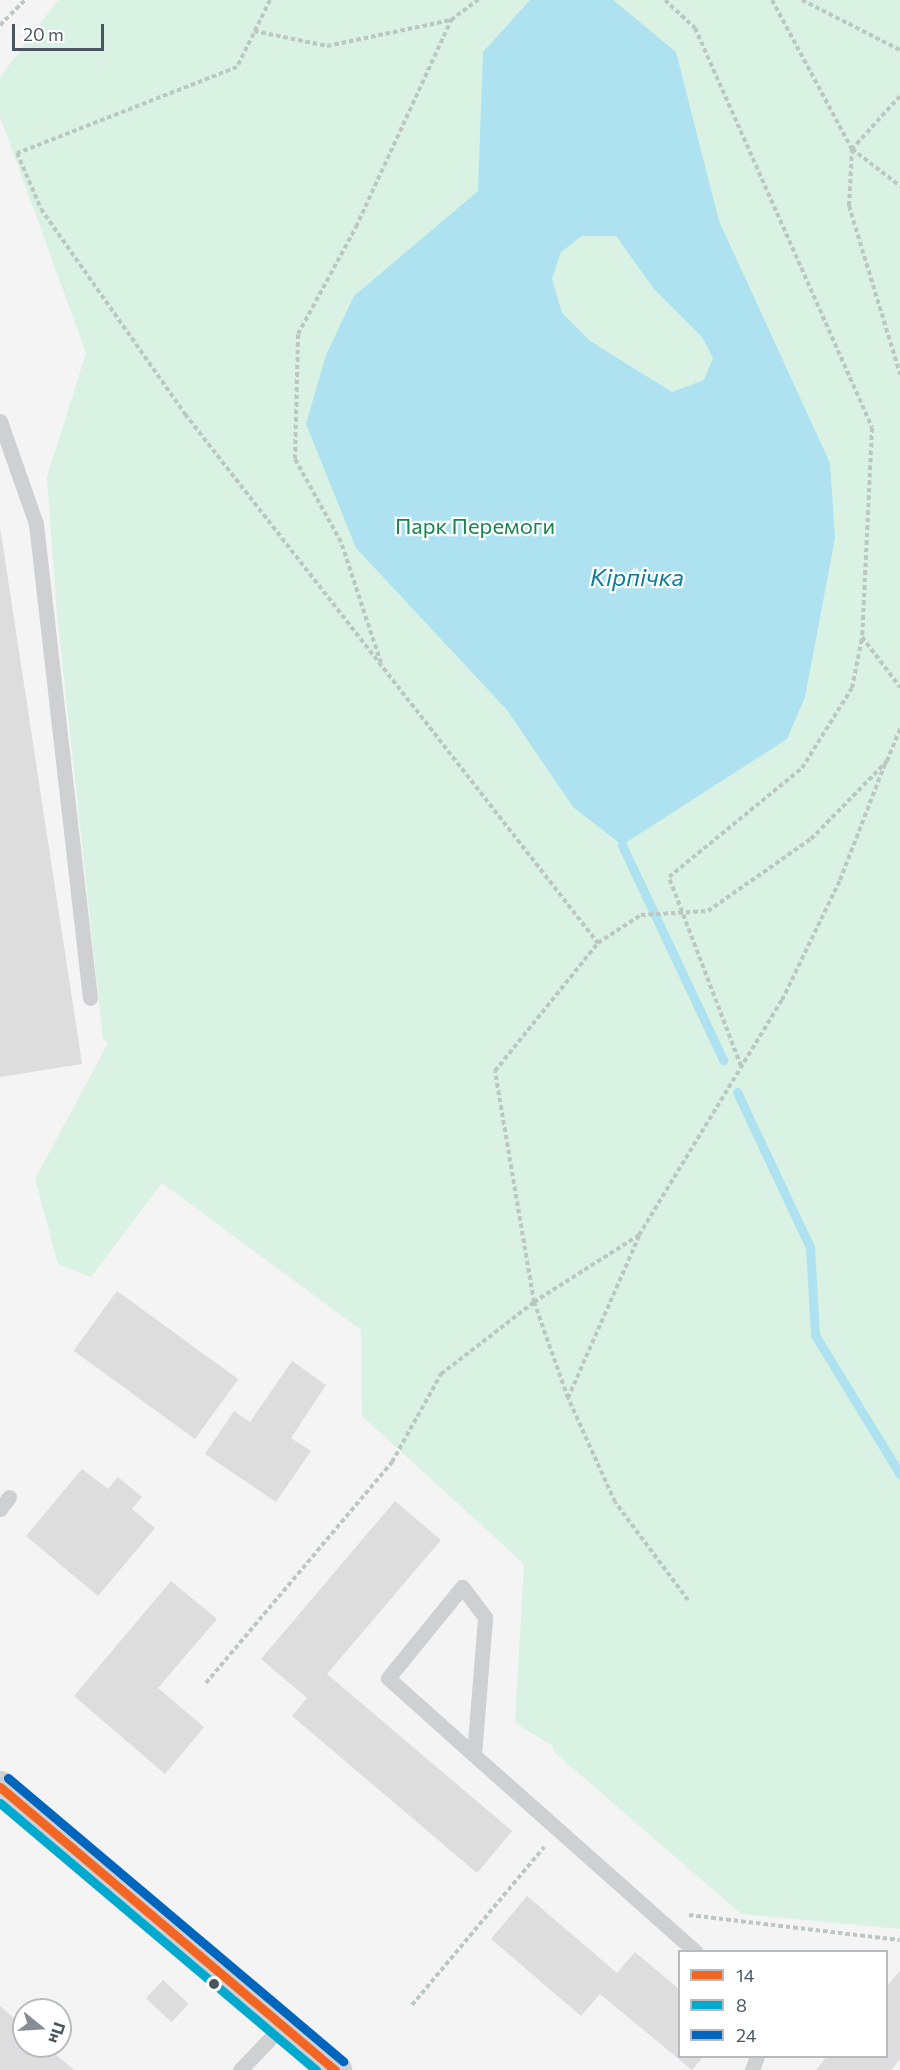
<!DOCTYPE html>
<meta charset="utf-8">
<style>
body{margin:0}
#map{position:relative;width:900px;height:2070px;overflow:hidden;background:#f4f4f4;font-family:Commissioner,sans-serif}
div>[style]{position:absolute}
.green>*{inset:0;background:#d9f2e3}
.water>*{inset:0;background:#aee2f0}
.stream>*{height:9px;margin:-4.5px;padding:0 4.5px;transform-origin:4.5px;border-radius:4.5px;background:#aee2f0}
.building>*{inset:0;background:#ddddde;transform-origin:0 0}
.path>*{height:4px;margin-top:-2px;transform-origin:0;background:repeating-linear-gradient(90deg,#bcc7c4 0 4.5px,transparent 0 7.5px)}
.lane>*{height:15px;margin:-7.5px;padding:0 7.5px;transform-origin:7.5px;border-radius:7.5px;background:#ced0d2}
.secondary>*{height:33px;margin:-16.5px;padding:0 16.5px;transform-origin:16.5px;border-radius:16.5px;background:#ced0d4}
.bus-1>*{height:9px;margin:-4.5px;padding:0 4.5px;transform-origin:4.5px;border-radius:4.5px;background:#f26522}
.bus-2>*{height:9px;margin:-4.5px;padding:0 4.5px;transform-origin:4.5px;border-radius:4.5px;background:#00a9ce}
.bus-3>*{height:9px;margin:-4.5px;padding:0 4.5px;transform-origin:4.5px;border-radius:4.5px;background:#0065bd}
.dots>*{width:16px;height:16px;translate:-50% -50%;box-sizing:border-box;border:3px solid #fff;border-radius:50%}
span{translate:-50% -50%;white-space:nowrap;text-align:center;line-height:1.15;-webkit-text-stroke:4.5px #fff;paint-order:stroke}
.park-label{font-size:22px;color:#17864f}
.water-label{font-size:24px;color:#0c7c9b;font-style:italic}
.legend{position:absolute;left:678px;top:1950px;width:210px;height:108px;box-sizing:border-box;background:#fff;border:2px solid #b7bbc0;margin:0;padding:8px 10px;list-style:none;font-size:18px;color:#4a5661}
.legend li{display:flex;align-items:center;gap:12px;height:30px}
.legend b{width:30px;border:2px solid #b7bbc0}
.north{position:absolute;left:12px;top:1998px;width:60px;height:60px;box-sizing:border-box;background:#fff;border:2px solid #b7bbc0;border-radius:50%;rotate:108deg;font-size:16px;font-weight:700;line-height:24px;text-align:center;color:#4a5661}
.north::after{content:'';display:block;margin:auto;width:21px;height:27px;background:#868d94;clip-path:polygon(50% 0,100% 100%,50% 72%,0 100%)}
.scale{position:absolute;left:12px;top:24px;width:92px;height:27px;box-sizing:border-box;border:3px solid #4a5661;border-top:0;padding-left:8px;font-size:18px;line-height:21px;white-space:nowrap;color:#4a5661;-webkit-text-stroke:4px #fff;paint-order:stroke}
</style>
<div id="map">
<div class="green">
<i style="clip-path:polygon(58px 0,900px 0,900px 1929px,741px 1914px,553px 1751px,553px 1746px,515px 1723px,524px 1564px,362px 1416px,361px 1330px,162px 1183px,91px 1277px,58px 1264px,35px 1179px,108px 1043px,103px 1039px,57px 614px,47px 477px,86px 353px,0 117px,0 77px)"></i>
</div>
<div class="water">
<i style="clip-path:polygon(evenodd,530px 0,613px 0,676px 52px,719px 221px,830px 463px,835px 538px,805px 697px,787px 739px,622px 845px,573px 807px,507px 710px,356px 548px,306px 424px,326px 355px,354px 296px,478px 191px,483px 52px,530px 0,582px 236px,616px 236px,654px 289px,702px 337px,713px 358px,704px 380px,672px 392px,590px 341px,562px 313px,552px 279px,561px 252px,582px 236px)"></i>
</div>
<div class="stream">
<i style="left:622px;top:845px;width:238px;rotate:64.8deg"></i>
<i style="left:737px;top:1092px;width:171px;rotate:64.8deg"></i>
<i style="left:810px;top:1247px;width:88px;rotate:86.7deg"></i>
<i style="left:815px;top:1335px;width:163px;rotate:58.6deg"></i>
</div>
<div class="building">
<i style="clip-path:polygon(0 527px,82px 1064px,0 1077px)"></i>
<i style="left:117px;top:1291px;width:150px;height:74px;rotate:36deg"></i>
<i style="clip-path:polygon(292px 1361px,326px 1385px,291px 1438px,311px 1451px,276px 1502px,205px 1454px,234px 1411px,250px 1422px)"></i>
<i style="clip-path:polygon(82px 1469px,108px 1489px,118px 1477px,142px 1497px,132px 1509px,155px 1528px,98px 1596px,26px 1536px)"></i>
<i style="clip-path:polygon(395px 1501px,441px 1540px,327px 1674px,512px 1831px,477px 1873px,292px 1716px,307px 1698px,261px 1659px)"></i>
<i style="clip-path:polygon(171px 1581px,217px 1619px,158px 1688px,204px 1727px,165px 1774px,74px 1696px)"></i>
<i style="clip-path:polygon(527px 1896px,617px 1973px,635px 1952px,680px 1990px,680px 2056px,704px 2056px,692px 2070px,600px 1994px,581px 2016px,491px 1939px)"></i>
<i style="clip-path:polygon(900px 1971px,900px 2059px,891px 2070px,816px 2070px,827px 2056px,886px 2056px,886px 1987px)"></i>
<i style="left:163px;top:1980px;width:35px;height:25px;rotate:43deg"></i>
<i style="clip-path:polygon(0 2006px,24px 2027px,24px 2046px,46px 2046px,74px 2070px,0 2070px)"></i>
</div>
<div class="path">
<i style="left:270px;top:0;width:75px;rotate:116.2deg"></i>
<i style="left:237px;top:67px;width:236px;rotate:158.6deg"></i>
<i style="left:17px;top:153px;width:61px;rotate:66.8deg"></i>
<i style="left:41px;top:209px;width:251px;rotate:54.9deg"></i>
<i style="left:185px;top:414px;width:671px;rotate:52.02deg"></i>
<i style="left:665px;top:0;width:41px;rotate:43deg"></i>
<i style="left:695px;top:28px;width:437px;rotate:66.1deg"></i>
<i style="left:872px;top:428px;width:209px;rotate:92.7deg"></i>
<i style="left:862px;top:637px;width:63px;rotate:52.8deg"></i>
<i style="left:772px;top:0;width:169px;rotate:61.8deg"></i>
<i style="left:852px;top:149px;width:61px;rotate:37.6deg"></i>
<i style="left:802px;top:0;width:110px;rotate:27deg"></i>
<i style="left:0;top:25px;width:35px;rotate:-45deg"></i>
<i style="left:254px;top:31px;width:75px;rotate:11.6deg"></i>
<i style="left:327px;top:46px;width:127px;rotate:-11.8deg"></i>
<i style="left:900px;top:96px;width:72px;rotate:132.2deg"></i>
<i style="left:852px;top:149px;width:57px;rotate:93deg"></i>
<i style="left:849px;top:206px;width:176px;rotate:73.1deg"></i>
<i style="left:381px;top:663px;width:127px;rotate:-108.3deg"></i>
<i style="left:341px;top:542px;width:95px;rotate:-119deg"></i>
<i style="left:295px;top:459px;width:125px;rotate:-88.6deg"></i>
<i style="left:298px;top:334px;width:122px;rotate:-61.5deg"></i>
<i style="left:356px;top:227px;width:228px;rotate:-65.3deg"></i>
<i style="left:451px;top:20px;width:34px;rotate:-37deg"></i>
<i style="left:741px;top:1066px;width:202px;rotate:-110.9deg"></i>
<i style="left:669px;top:877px;width:172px;rotate:-39.3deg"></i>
<i style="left:802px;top:768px;width:94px;rotate:-58deg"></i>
<i style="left:852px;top:688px;width:51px;rotate:-78.7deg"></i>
<i style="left:568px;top:1398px;width:177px;rotate:-66.3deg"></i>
<i style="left:688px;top:1600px;width:122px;rotate:-126.7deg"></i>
<i style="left:615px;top:1502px;width:114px;rotate:-114.3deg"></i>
<i style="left:568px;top:1398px;width:102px;rotate:-109.5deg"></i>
<i style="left:534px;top:1302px;width:125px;rotate:-32.5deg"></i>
<i style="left:639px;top:1235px;width:275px;rotate:-58.7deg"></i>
<i style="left:782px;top:1000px;width:133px;rotate:-64.2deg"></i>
<i style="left:840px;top:880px;width:124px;rotate:-68.8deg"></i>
<i style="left:206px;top:1683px;width:289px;rotate:-49.9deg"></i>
<i style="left:392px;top:1462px;width:101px;rotate:-60.9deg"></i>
<i style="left:441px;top:1374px;width:118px;rotate:-37.7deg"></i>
<i style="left:534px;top:1302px;width:234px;rotate:-99.6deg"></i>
<i style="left:495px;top:1071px;width:164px;rotate:-51.2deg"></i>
<i style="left:598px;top:943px;width:51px;rotate:-33.1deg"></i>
<i style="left:641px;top:915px;width:67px;rotate:-3.4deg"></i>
<i style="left:708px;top:911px;width:126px;rotate:-35deg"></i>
<i style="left:811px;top:839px;width:109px;rotate:-45.7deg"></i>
<i style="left:887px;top:761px;width:35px;rotate:-68deg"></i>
<i style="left:689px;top:1915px;width:212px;rotate:6.8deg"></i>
<i style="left:412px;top:2005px;width:206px;rotate:-50.1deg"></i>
</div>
<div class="lane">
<i style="left:0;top:421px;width:109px;rotate:70.7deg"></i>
<i style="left:36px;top:524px;width:477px;rotate:83.5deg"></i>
<i style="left:0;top:1509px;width:15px;rotate:-53deg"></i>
<i style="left:474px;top:1755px;width:138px;rotate:-85.4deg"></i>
<i style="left:485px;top:1617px;width:38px;rotate:-127deg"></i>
<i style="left:462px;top:1587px;width:117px;rotate:129.1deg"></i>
<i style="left:388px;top:1678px;width:115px;rotate:41.8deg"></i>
<i style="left:474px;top:1755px;width:297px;rotate:41.6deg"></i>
<i style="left:240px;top:2070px;width:61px;rotate:-46.3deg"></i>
<i style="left:752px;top:2070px;width:15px;rotate:-70deg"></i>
</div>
<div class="secondary">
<i style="left:0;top:1787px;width:439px;rotate:40.2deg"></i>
</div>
<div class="bus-1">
<i style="left:0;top:1787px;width:439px;rotate:40.2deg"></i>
</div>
<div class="bus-2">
<i style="left:0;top:1803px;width:414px;rotate:40.2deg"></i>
</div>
<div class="bus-3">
<i style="left:8px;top:1778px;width:439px;rotate:40.2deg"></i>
</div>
<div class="dots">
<i style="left:214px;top:1984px;background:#4a5661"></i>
</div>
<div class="park-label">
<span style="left:475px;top:526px">Парк Перемоги</span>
</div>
<div class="water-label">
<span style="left:637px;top:577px">Кірпічка</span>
</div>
<ul class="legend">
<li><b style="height:8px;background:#f26522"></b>14</li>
<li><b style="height:8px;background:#00a9ce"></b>8</li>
<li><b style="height:8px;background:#0065bd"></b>24</li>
</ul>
<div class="north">Пн</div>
<div class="scale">20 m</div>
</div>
